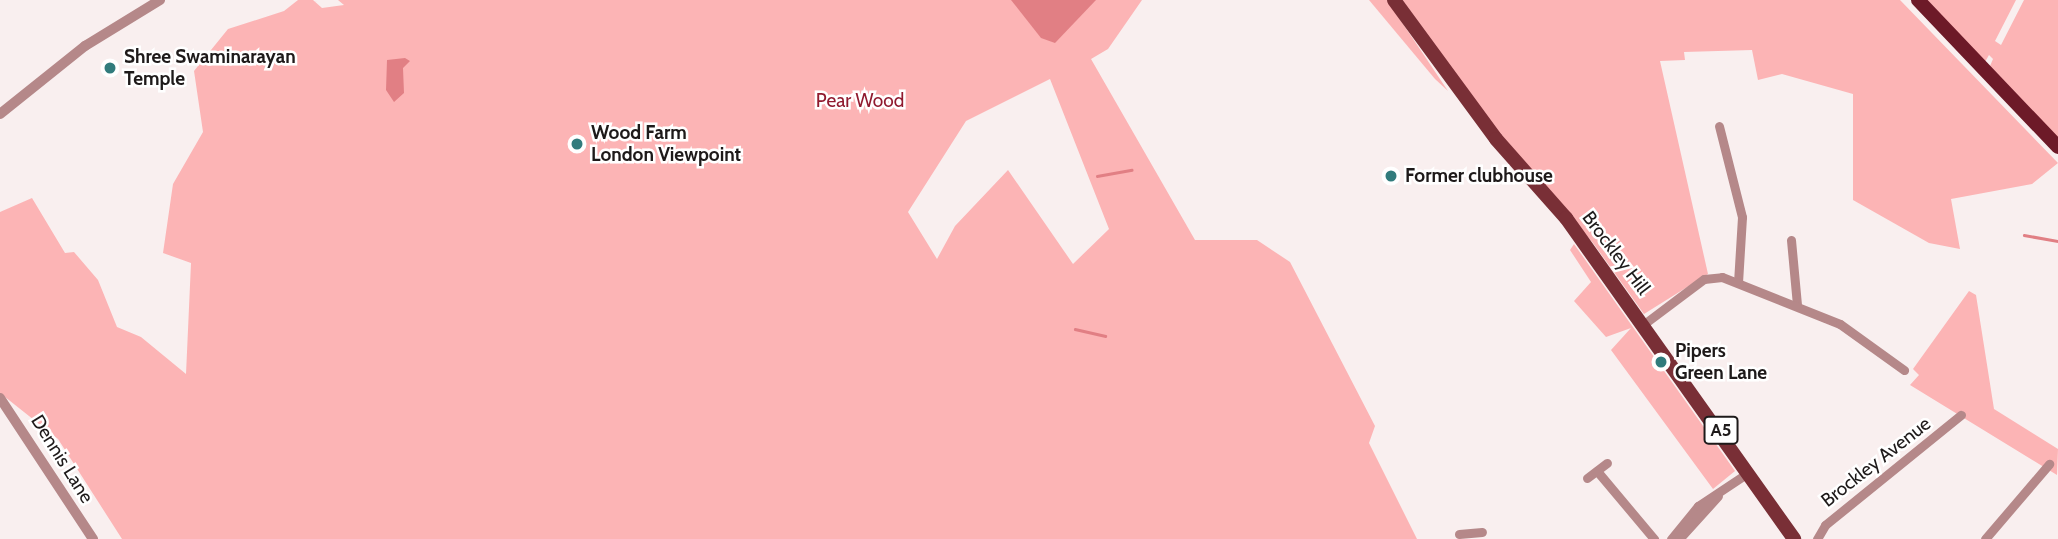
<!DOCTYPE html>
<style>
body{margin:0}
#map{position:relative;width:2058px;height:539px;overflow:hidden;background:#f9efef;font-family:Cabin,sans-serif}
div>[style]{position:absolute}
.green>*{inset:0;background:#fcb4b5}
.water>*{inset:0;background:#e17f84}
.stream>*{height:2.5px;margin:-1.25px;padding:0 1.25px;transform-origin:1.25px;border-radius:1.25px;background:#e17f84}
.minor>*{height:9px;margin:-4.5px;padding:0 4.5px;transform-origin:4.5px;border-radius:4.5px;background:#b58889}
.tertiary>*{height:10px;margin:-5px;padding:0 5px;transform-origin:5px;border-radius:5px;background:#b58889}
.primary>*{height:14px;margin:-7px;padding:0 7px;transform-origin:7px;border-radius:7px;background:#792f36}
.trunk>*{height:14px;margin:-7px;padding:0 7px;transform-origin:7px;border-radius:7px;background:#6d1a28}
.dots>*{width:19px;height:19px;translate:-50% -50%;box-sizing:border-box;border:4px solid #fff;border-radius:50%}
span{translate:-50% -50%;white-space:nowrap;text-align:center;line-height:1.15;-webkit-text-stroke:5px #fff;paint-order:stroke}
.shield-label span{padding:2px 5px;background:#fff;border:2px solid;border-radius:5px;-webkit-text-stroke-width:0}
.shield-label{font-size:18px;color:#1e1a1a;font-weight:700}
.poi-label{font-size:19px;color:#1e1a1a;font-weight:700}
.left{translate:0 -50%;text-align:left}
.park-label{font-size:19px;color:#901a2f}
.street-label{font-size:19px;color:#1e1a1a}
</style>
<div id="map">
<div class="green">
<i style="clip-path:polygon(evenodd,298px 0,313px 0,322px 8px,344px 5px,338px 0,1142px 0,1108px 49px,1091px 59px,1195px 240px,1257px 240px,1290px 262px,1375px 426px,1369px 443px,1417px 539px,122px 539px,58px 439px,0 393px,0 212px,32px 198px,65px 253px,74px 252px,98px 280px,117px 327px,141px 337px,186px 374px,191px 263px,163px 253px,173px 184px,203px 132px,194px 71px,228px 29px,284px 11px,298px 0,1050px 79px,1109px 229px,1073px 264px,1008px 170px,955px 226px,937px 259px,908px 212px,966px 121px,1050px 79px)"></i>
<i style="clip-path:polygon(1369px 0,1387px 0,1448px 91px,1435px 79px)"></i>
<i style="clip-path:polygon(1402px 0,1900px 0,2058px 163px,2032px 184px,1951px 199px,1960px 249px,1929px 243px,1853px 200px,1853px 94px,1782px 74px,1758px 80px,1752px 50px,1684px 52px,1685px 60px,1660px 61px,1708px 274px,1644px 314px,1593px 243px,1497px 132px)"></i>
<i style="clip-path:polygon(1927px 0,2016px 0,1995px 41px,2001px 45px,2024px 0,2058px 0,2058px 138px,1990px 66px,1993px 59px,1989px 55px,1985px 62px)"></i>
<i style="clip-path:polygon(1574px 244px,1735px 471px,1713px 489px,1611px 350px,1631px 328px,1606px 337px,1574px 301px,1591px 282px,1570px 250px)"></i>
<i style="clip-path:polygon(1969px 291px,1976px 295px,1994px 409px,2058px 449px,2057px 475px,1910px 385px,1919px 375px,1913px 369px)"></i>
</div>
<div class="water">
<i style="clip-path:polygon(1011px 0,1096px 0,1055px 43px,1041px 38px)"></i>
<i style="clip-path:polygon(405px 58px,410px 61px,403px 68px,404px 93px,394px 102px,386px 90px,387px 60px)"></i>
</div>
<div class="stream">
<i style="left:1097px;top:176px;width:35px;rotate:-10deg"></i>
<i style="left:2024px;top:235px;width:35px;rotate:10deg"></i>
<i style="left:1075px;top:329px;width:31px;rotate:13deg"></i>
</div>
<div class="minor">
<i style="left:1719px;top:126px;width:94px;rotate:75.8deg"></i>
<i style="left:1742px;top:217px;width:65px;rotate:93.5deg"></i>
<i style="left:1791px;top:240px;width:65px;rotate:84.7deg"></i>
<i style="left:1644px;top:324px;width:75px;rotate:-36.9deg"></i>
<i style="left:1704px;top:279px;width:18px;rotate:-6deg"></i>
<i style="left:1722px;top:277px;width:127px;rotate:21.7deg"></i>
<i style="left:1840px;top:324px;width:79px;rotate:35.7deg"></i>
<i style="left:1597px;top:471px;width:89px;rotate:50deg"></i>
<i style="left:1587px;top:478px;width:25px;rotate:-37deg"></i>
<i style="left:1459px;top:534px;width:23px;rotate:-5deg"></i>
<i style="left:1671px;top:539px;width:43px;rotate:-50.7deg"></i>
<i style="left:1698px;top:506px;width:61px;rotate:-33.7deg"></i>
<i style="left:1679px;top:539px;width:58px;rotate:-47.8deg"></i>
<i style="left:1817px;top:539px;width:16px;rotate:-60deg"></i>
<i style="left:1825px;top:525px;width:175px;rotate:-39deg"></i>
<i style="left:1985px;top:539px;width:99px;rotate:-49.5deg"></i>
</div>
<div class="tertiary">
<i style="left:0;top:114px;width:109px;rotate:-38.7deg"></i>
<i style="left:85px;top:46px;width:88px;rotate:-31.5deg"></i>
<i style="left:0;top:398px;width:169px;rotate:56.6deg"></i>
</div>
<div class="primary">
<i style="left:1394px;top:0;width:172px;rotate:53.7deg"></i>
<i style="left:1496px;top:139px;width:106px;rotate:48.5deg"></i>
<i style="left:1566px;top:218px;width:394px;rotate:54.6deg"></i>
</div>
<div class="trunk">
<i style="left:1918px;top:0;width:203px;rotate:46.4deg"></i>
</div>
<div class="dots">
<i style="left:110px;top:68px;background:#317b7c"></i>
<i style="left:577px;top:144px;background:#317b7c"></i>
<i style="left:1391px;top:176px;background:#317b7c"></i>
<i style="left:1661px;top:362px;background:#317b7c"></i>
</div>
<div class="shield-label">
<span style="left:1721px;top:430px">A5</span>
</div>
<div class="poi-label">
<span class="left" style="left:124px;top:68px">Shree Swaminarayan<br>Temple</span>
<span class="left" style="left:591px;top:144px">Wood Farm<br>London Viewpoint</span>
<span class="left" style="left:1405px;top:176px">Former clubhouse</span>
<span class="left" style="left:1675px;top:362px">Pipers<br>Green Lane</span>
</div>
<div class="park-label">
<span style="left:860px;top:101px">Pear Wood</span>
</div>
<div class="street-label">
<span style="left:1616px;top:253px;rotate:53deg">Brockley Hill</span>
<span style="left:62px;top:459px;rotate:58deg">Dennis Lane</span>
<span style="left:1876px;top:462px;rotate:-38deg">Brockley Avenue</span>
</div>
</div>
